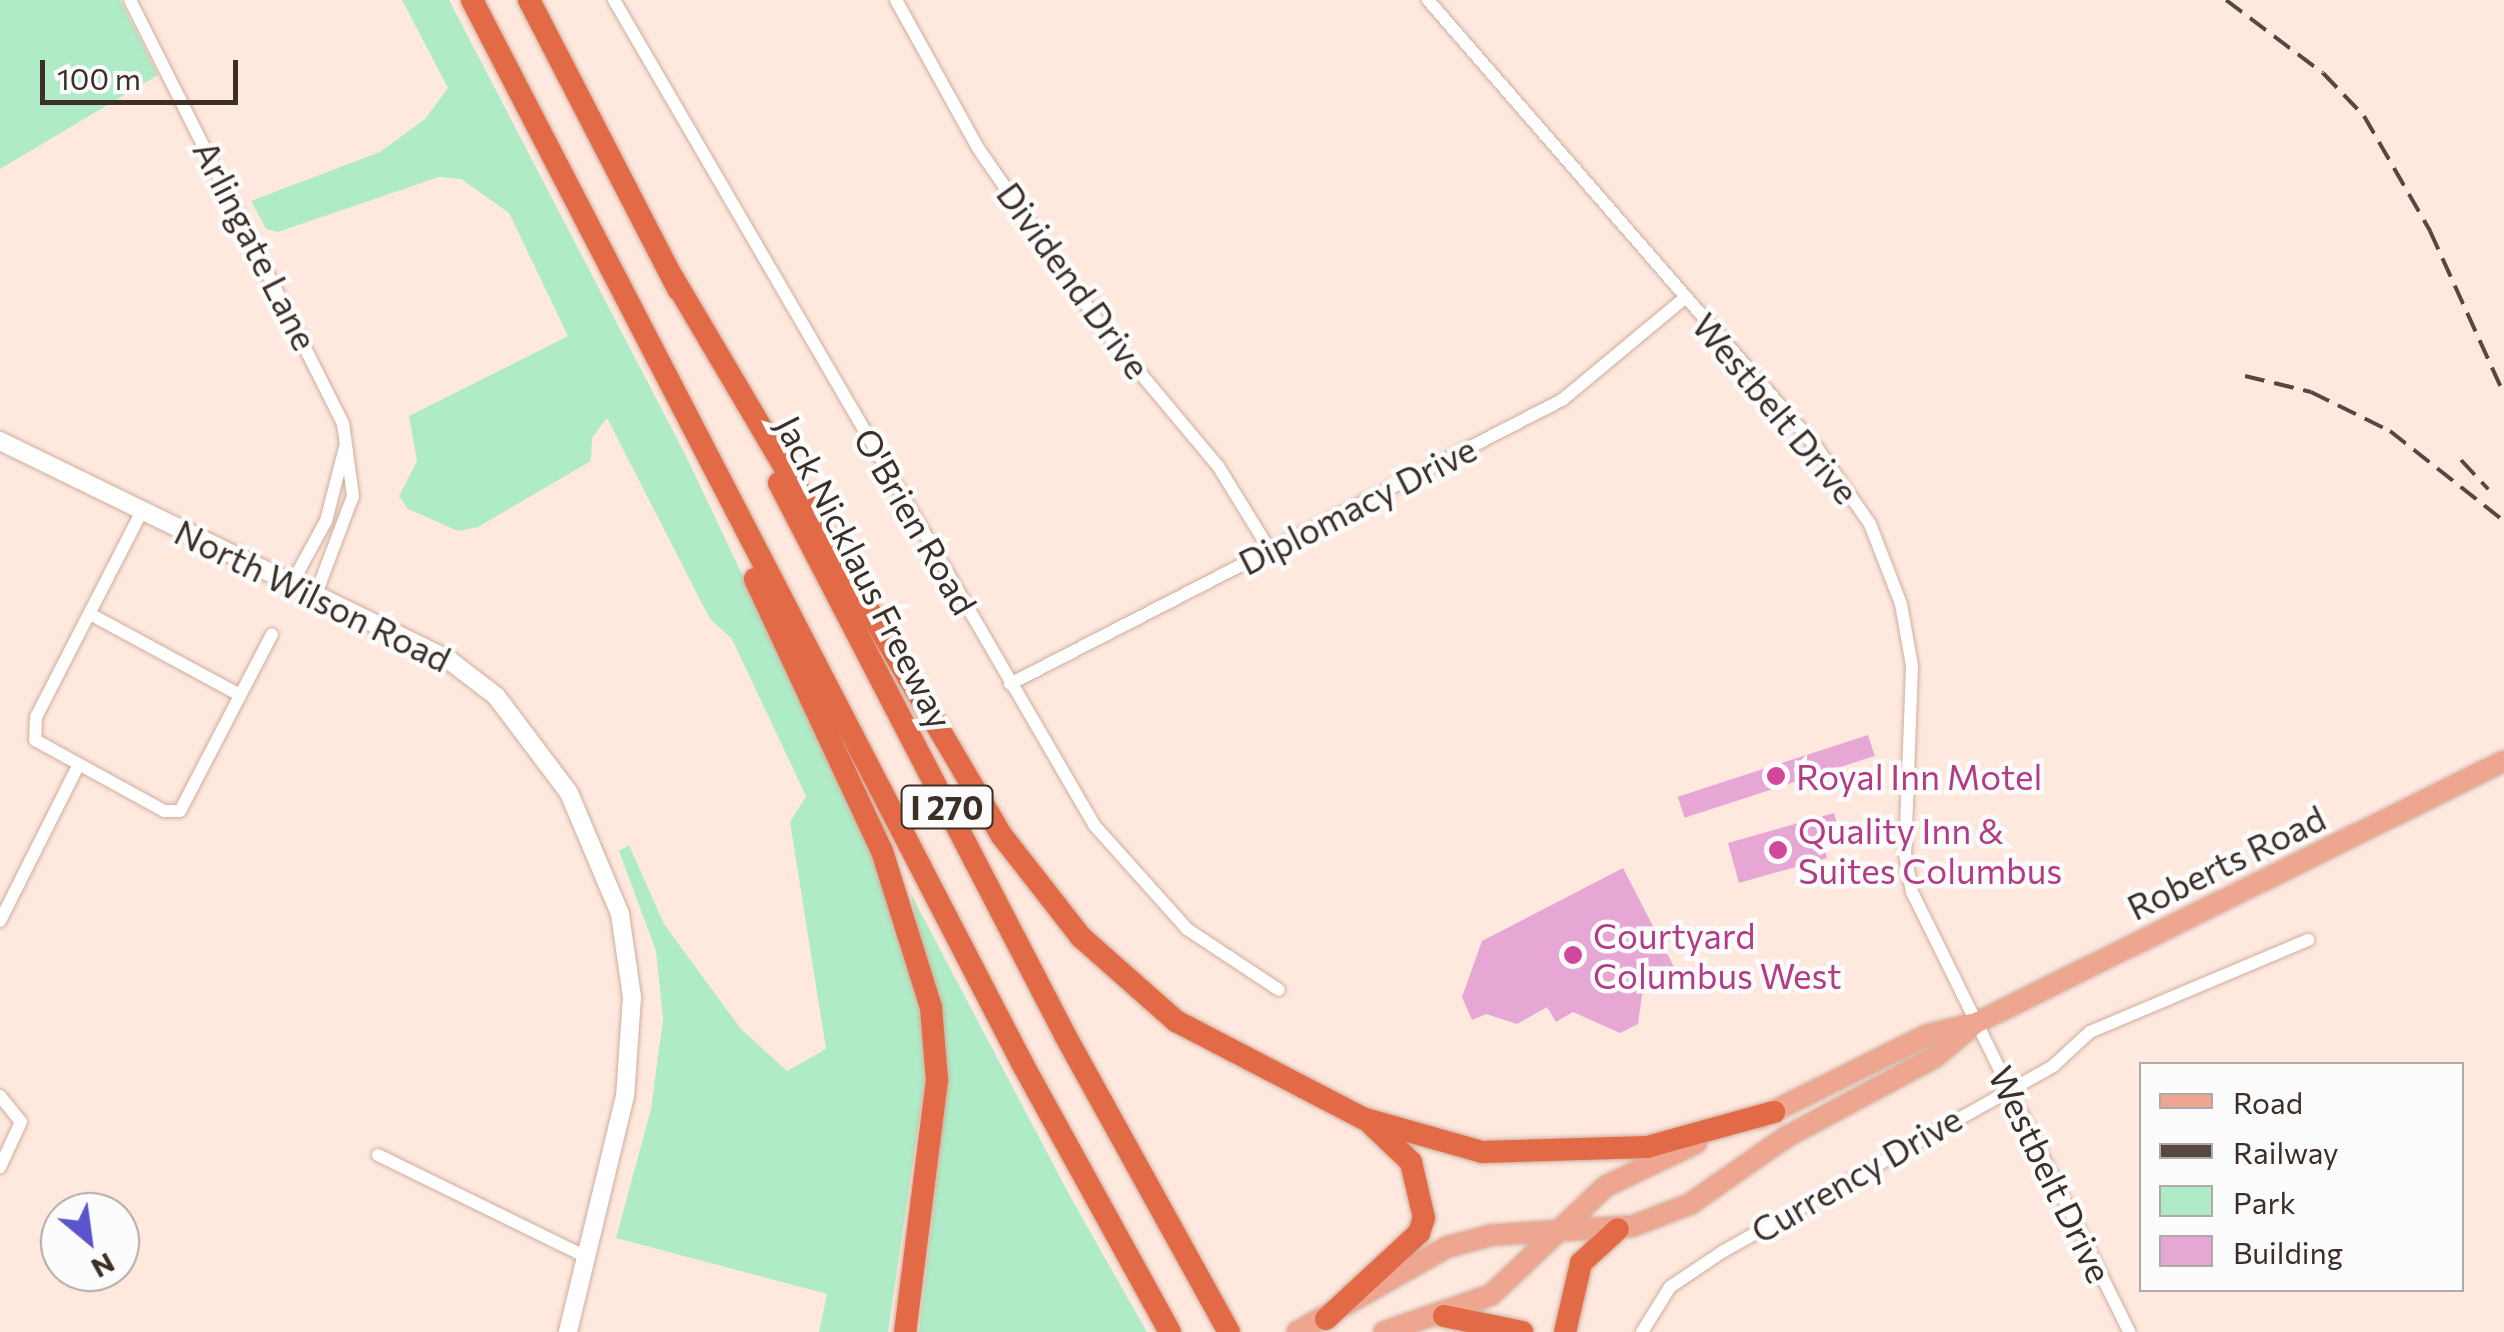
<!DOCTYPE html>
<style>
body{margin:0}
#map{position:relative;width:2504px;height:1332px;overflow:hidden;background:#ffe9df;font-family:Commissioner,sans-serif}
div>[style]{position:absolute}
.green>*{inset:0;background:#b0ebc7}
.building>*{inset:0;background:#e6a7d5;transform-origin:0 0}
.roads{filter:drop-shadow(0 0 2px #cfae9d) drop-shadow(0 0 2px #cfae9d)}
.minor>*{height:12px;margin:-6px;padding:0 6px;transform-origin:6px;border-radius:6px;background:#fff}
.secondary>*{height:18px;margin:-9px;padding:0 9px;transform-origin:9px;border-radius:9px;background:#fff}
.primary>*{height:20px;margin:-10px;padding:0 10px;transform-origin:10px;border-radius:10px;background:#eea690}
.motorway>*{height:22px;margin:-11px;padding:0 11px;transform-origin:11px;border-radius:11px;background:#e36a46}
.rail>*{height:4px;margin-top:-2px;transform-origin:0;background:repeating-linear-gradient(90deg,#564740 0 20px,transparent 0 30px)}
.dots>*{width:28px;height:28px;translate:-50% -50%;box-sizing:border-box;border:5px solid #fcfcfc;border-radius:50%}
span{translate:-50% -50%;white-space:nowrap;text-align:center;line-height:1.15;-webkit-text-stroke:9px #fcfcfc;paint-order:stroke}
.shield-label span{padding:2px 8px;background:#fcfcfc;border:2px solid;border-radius:8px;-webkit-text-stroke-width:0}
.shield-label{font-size:32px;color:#3c2f28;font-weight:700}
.street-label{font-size:35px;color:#3c2f28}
.hotel-label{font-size:35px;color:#b23c85}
.left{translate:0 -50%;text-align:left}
.legend{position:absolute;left:2139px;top:1062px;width:325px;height:230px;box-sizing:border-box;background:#fcfcfc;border:2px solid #afaaa7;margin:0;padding:12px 18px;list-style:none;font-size:30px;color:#3c2f28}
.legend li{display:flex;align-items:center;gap:20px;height:50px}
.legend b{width:50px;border:2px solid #afaaa7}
.north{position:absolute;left:40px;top:1192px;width:100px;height:100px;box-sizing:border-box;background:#fcfcfc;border:2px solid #afaaa7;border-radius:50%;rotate:151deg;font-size:28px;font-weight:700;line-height:40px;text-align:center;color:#3c2f28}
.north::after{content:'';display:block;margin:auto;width:35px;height:45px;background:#5a55cd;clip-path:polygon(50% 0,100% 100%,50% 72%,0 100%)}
.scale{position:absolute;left:40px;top:60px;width:198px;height:45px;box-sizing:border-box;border:5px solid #3c2f28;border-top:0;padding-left:12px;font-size:30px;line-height:35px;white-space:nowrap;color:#3c2f28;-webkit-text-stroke:8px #fcfcfc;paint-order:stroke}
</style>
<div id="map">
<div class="green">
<i style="clip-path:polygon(0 0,120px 0,158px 75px,0 169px)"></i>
<i style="clip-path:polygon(402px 0,449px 0,685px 454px,852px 806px,898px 926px,924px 1018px,927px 1066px,888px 1332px,819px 1332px,827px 1294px,616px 1238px,651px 1109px,663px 1019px,656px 951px,619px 851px,629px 845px,664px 924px,741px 1029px,787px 1071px,826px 1049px,790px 822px,806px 796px,732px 639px,710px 619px,607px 418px,592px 438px,591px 461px,478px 527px,458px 531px,408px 509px,399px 496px,417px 461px,409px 416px,568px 336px,509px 213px,461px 179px,439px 177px,278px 232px,266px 229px,251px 201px,380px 152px,425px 119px,448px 88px)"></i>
<i style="clip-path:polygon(911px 894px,1071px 1198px,1147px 1332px,919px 1332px,946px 1099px)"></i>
</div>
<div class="building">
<i style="left:1868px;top:735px;width:22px;height:200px;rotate:72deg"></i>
<i style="clip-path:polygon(1834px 813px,1839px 831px,1822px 837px,1827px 858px,1739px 883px,1728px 843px)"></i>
<i style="clip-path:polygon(1623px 868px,1675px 969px,1642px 995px,1638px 1024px,1620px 1033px,1573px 1012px,1556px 1022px,1547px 1007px,1517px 1024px,1486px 1014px,1472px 1020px,1462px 997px,1482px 941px)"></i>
</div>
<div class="roads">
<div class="minor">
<i style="left:130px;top:0;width:474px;rotate:63.3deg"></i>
<i style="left:343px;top:423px;width:74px;rotate:82.2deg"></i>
<i style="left:353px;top:496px;width:105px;rotate:110.7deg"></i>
<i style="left:614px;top:0;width:956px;rotate:59.79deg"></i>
<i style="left:1095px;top:826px;width:138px;rotate:48.2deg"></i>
<i style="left:1187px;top:929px;width:110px;rotate:33.5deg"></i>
<i style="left:896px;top:0;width:169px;rotate:61deg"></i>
<i style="left:978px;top:148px;width:215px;rotate:55.4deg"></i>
<i style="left:1100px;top:325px;width:184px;rotate:50.1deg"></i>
<i style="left:1218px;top:466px;width:97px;rotate:58.4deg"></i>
<i style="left:1428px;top:0;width:593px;rotate:49.03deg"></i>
<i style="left:1817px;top:448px;width:93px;rotate:55.1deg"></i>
<i style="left:1870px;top:524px;width:86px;rotate:68.8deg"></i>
<i style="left:1901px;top:604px;width:63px;rotate:79.9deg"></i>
<i style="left:1912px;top:666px;width:187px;rotate:92.1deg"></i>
<i style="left:1905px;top:853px;width:40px;rotate:80deg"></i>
<i style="left:1912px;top:892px;width:491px;rotate:63.7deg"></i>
<i style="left:142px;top:511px;width:232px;rotate:117.2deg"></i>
<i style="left:36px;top:717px;width:23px;rotate:92deg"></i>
<i style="left:35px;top:740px;width:147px;rotate:28.8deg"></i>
<i style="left:164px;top:811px;width:16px"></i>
<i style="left:180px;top:811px;width:199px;rotate:-62.5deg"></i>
<i style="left:292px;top:583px;width:71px;rotate:-61.3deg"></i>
<i style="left:326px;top:521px;width:76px;rotate:-75.6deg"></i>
<i style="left:90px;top:614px;width:170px;rotate:28.4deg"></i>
<i style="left:1010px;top:684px;width:621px;rotate:-27.23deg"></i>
<i style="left:1562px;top:400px;width:160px;rotate:-39.7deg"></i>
<i style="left:0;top:921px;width:174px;rotate:-63.3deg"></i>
<i style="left:0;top:1096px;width:33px;rotate:51deg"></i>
<i style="left:21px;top:1122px;width:50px;rotate:115deg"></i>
<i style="left:378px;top:1155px;width:232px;rotate:26.1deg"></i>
<i style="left:1642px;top:1332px;width:53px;rotate:-58.1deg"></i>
<i style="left:1670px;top:1287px;width:63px;rotate:-33.9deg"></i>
<i style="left:1722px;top:1252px;width:380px;rotate:-29.3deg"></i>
<i style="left:2053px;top:1066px;width:50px;rotate:-42.6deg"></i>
<i style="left:2090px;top:1032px;width:237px;rotate:-22.9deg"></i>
</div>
<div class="secondary">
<i style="left:0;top:441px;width:500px;rotate:26deg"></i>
<i style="left:449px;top:660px;width:59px;rotate:37.5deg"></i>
<i style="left:496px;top:696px;width:121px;rotate:53deg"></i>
<i style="left:569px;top:793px;width:131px;rotate:67.1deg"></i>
<i style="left:620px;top:914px;width:84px;rotate:81.8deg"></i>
<i style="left:632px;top:997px;width:99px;rotate:94deg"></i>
<i style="left:625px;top:1096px;width:243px;rotate:103.6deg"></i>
</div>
<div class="primary">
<i style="left:1760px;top:1118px;width:186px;rotate:-26.4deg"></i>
<i style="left:1927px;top:1035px;width:45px;rotate:-14deg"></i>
<i style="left:1297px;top:1332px;width:172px;rotate:-29.5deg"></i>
<i style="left:1447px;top:1247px;width:47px;rotate:-14.9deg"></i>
<i style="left:1492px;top:1235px;width:141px;rotate:-3.7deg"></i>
<i style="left:1633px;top:1226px;width:61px;rotate:-21.1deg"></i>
<i style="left:1690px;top:1204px;width:117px;rotate:-34.9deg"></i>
<i style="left:1786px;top:1137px;width:169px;rotate:-28.2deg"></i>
<i style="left:1935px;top:1057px;width:53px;rotate:-39.7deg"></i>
<i style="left:1976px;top:1023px;width:589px;rotate:-26.39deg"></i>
<i style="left:1384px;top:1332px;width:113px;rotate:-19.1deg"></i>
<i style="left:1491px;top:1295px;width:158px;rotate:-43.5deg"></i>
<i style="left:1606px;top:1186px;width:100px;rotate:-25.5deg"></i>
</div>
<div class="motorway">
<i style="left:472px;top:0;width:1197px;rotate:62.64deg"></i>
<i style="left:1022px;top:1063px;width:307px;rotate:61.2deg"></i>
<i style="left:529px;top:0;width:326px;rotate:62.7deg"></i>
<i style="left:673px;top:278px;width:648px;rotate:59.48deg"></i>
<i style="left:1002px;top:836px;width:128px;rotate:52deg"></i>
<i style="left:1081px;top:937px;width:127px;rotate:41.5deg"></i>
<i style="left:1176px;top:1021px;width:210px;rotate:27.5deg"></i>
<i style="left:1362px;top:1118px;width:125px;rotate:15.8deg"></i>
<i style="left:1482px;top:1152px;width:165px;rotate:-1.7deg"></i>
<i style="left:1647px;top:1147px;width:132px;rotate:-15.4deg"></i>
<i style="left:779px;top:483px;width:624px;rotate:62.61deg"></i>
<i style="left:1066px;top:1037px;width:337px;rotate:61.1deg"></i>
<i style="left:755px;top:579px;width:300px;rotate:65deg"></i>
<i style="left:882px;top:851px;width:164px;rotate:72.6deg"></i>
<i style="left:931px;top:1007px;width:73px;rotate:85.3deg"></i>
<i style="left:937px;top:1080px;width:254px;rotate:97.2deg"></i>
<i style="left:1444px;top:1316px;width:80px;rotate:11.6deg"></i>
<i style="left:1326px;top:1319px;width:127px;rotate:-42.8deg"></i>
<i style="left:1419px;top:1233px;width:16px;rotate:-72deg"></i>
<i style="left:1424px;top:1218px;width:57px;rotate:-103.1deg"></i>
<i style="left:1411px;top:1162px;width:55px;rotate:-136.5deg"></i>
<i style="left:1565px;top:1332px;width:71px;rotate:-76.9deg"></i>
<i style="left:1581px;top:1263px;width:50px;rotate:-42.6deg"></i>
</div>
</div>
<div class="rail">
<i style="left:2226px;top:0;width:121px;rotate:37deg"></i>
<i style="left:2323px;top:73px;width:59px;rotate:46.4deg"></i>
<i style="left:2364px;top:116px;width:133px;rotate:60.1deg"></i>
<i style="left:2430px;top:231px;width:179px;rotate:65.6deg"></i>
<i style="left:2245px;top:376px;width:68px;rotate:13.6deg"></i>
<i style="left:2311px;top:392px;width:88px;rotate:26.3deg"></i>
<i style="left:2390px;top:431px;width:145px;rotate:38.3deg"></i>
<i style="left:2461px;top:460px;width:40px;rotate:47deg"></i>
</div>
<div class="dots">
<i style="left:1776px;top:776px;background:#d1479c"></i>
<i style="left:1778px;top:850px;background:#d1479c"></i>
<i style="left:1573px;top:955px;background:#d1479c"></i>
</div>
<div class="shield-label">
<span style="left:947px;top:807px">I 270</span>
</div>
<div class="street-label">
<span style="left:256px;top:245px;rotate:63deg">Arlingate Lane</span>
<span style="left:1074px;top:280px;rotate:54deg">Dividend Drive</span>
<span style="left:1776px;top:408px;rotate:50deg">Westbelt Drive</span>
<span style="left:1357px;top:505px;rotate:-27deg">Diplomacy Drive</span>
<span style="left:916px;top:521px;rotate:60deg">O'Brien Road</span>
<span style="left:865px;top:572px;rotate:63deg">Jack Nicklaus Freeway</span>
<span style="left:313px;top:595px;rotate:26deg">North Wilson Road</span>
<span style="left:2226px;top:862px;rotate:-26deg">Roberts Road</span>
<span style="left:1856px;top:1174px;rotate:-30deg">Currency Drive</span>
<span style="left:2051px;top:1174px;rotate:64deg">Westbelt Drive</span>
</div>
<div class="hotel-label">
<span class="left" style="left:1796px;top:776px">Royal Inn Motel</span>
<span class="left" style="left:1798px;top:850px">Quality Inn &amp;<br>Suites Columbus</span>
<span class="left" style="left:1593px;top:955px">Courtyard<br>Columbus West</span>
</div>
<ul class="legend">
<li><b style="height:12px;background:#eea690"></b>Road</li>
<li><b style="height:12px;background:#564740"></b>Railway</li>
<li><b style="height:28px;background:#b0ebc7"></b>Park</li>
<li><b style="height:28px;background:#e6a7d5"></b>Building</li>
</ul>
<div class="north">N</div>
<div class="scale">100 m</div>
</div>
